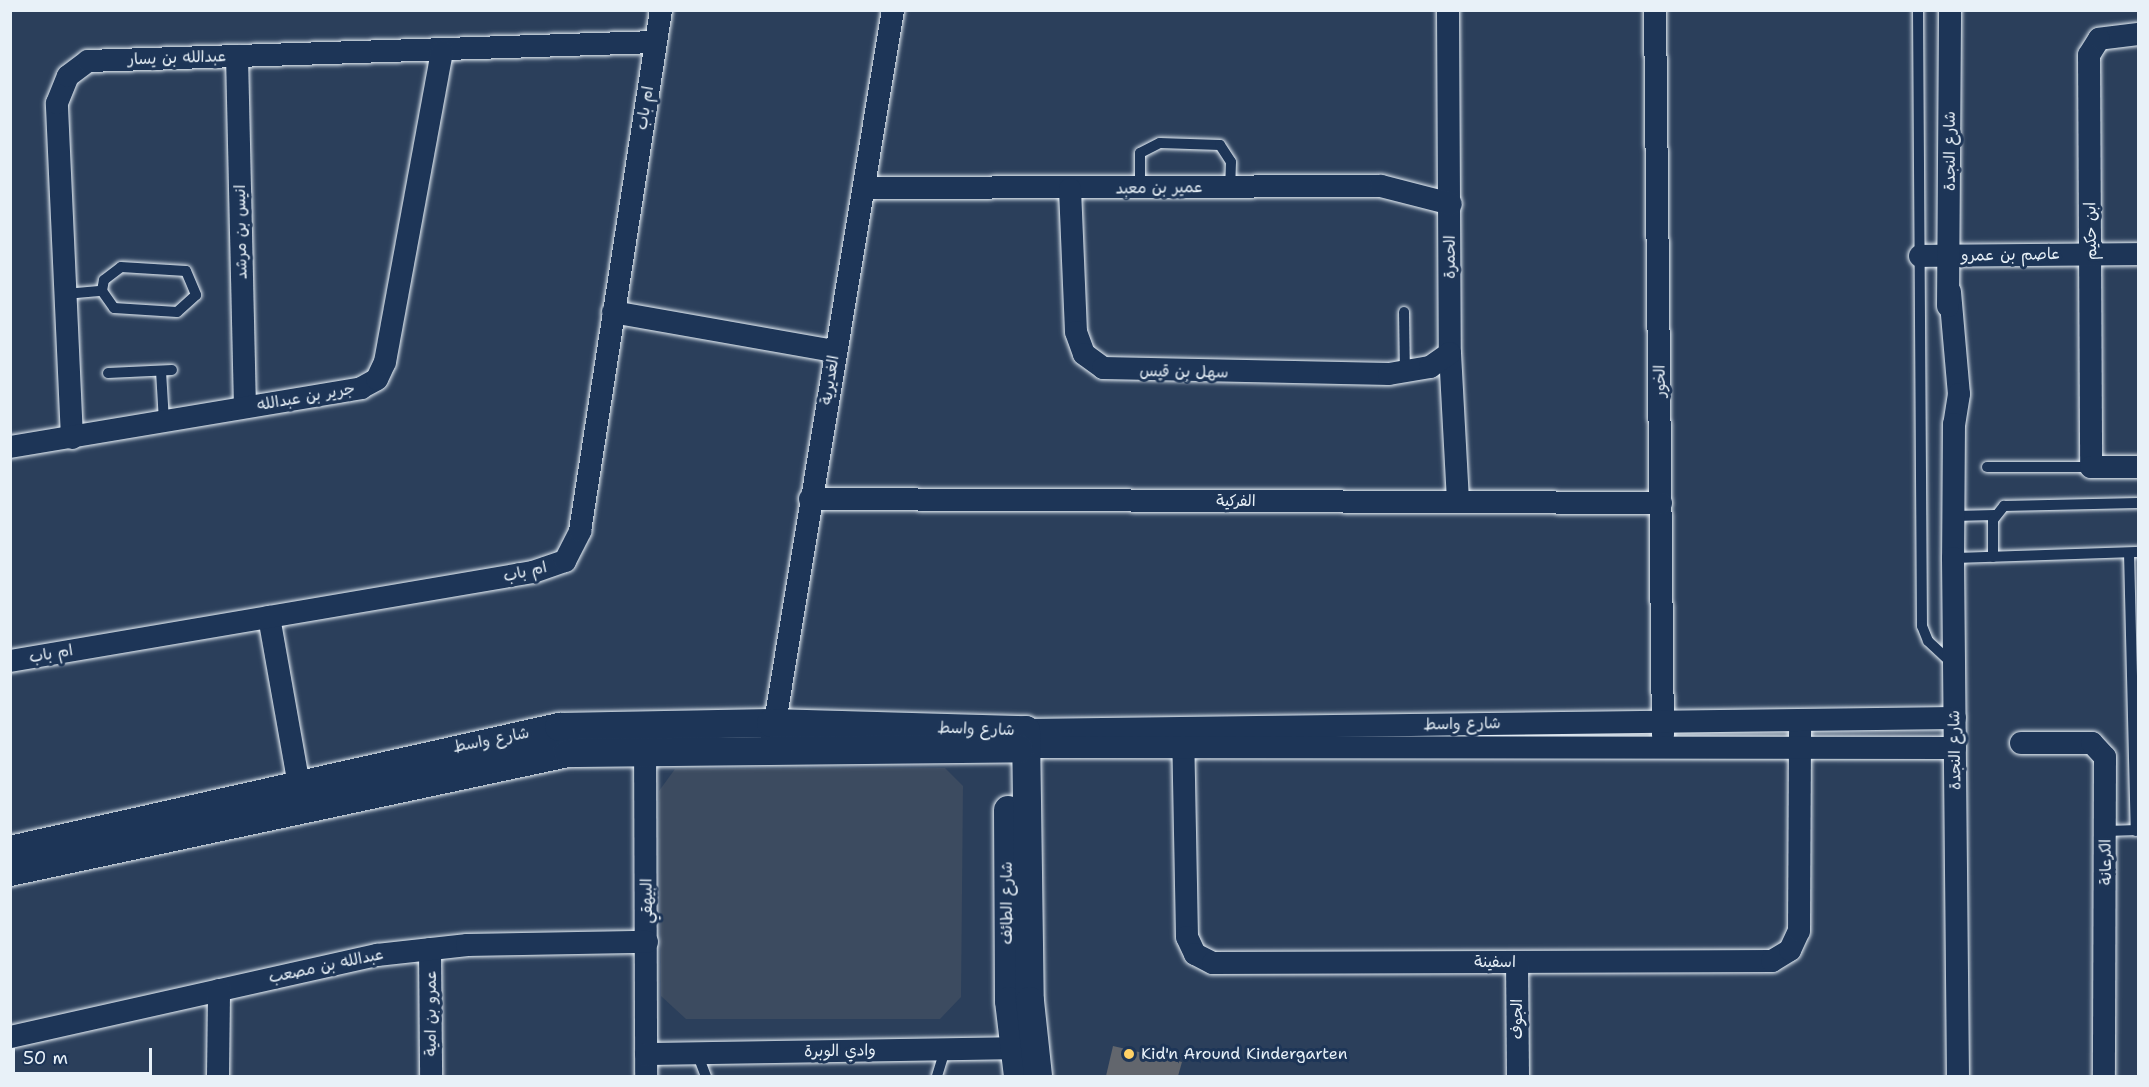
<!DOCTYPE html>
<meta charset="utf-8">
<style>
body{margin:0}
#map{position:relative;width:2149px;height:1087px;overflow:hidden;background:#2b3f5b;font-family:"Shantell Sans","Playpen Sans Arabic",sans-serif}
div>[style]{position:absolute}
.built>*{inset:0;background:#3c4b60}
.building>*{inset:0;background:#62666d}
.roads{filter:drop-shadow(0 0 2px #e8f1f8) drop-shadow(0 0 2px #e8f1f8)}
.service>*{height:10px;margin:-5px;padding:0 5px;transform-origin:5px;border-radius:5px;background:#1d3557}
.minor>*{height:22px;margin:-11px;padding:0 11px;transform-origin:11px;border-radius:11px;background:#1d3557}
.tertiary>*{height:28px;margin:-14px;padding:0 14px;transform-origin:14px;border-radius:14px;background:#1d3557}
.dots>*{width:16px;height:16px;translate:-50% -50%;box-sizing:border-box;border:3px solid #1d3557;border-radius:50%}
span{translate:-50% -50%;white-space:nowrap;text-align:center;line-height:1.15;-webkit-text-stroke:6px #1d3557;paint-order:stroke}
.street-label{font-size:16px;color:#e8f1f8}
.poi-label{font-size:16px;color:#e8f1f8}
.left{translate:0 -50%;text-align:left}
.frame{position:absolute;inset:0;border:12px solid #e8f1f8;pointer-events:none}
.scale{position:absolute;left:12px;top:1048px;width:140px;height:27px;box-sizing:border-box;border:3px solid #e8f1f8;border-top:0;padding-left:8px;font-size:18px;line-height:21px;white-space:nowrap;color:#e8f1f8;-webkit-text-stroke:4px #1d3557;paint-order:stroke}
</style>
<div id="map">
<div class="built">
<i style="clip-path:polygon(945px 768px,963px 786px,961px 997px,940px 1019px,686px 1019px,661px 996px,659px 791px,675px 769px)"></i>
</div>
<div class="building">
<i style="clip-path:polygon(1113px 1046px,1182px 1062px,1178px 1076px,1106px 1076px)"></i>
</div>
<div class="roads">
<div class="service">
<i style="left:1918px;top:10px;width:616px;rotate:89.63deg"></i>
<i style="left:1922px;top:626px;width:16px;rotate:68deg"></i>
<i style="left:1928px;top:641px;width:33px;rotate:43deg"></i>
<i style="left:1140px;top:188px;width:35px;rotate:-90deg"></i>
<i style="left:1140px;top:153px;width:22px;rotate:-27deg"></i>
<i style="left:1160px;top:143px;width:60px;rotate:1.9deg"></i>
<i style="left:1220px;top:145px;width:20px;rotate:57deg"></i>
<i style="left:1231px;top:162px;width:25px;rotate:92deg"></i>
<i style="left:121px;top:267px;width:65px;rotate:3.5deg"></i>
<i style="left:186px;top:271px;width:26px;rotate:67deg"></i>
<i style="left:196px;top:295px;width:25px;rotate:138deg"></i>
<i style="left:177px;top:312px;width:63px;rotate:-176.4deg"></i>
<i style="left:114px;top:308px;width:21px;rotate:-125deg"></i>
<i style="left:102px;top:291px;width:11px;rotate:-80deg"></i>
<i style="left:104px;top:280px;width:21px;rotate:-37deg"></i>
<i style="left:65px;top:294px;width:37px;rotate:-5deg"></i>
<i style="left:1404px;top:312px;width:61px;rotate:89.1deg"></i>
<i style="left:161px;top:371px;width:50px;rotate:86.6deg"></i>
<i style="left:108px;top:373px;width:64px;rotate:-2.7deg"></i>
<i style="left:1987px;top:467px;width:104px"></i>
<i style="left:1954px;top:516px;width:41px;rotate:-1.4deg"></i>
<i style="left:2129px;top:553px;width:278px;rotate:88.6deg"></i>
<i style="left:1993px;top:557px;width:37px;rotate:-90deg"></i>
<i style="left:1993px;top:520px;width:18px;rotate:-52deg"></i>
<i style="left:2004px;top:506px;width:134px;rotate:-1.3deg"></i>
<i style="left:1953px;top:558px;width:185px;rotate:-1.9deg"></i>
<i style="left:2106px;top:831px;width:32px;rotate:-2deg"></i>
<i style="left:697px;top:1053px;width:25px;rotate:69deg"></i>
<i style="left:937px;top:1076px;width:27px;rotate:-73deg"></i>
</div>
<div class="minor">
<i style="left:1448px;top:10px;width:343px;rotate:89.7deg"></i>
<i style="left:1450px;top:353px;width:149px;rotate:86.9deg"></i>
<i style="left:1655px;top:10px;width:725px;rotate:89.37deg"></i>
<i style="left:2138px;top:34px;width:39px;rotate:173deg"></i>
<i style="left:2099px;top:39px;width:19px;rotate:122deg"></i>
<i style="left:2089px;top:55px;width:412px;rotate:89.7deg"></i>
<i style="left:2091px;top:467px;width:47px"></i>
<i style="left:237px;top:56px;width:351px;rotate:88.7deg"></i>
<i style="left:864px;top:188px;width:517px;rotate:-0.22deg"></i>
<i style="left:1381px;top:186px;width:72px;rotate:14.4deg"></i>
<i style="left:1070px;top:189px;width:143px;rotate:87.6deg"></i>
<i style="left:1076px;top:332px;width:23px;rotate:70deg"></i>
<i style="left:1084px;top:354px;width:24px;rotate:36deg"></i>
<i style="left:1103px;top:368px;width:286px;rotate:1.2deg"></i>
<i style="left:1389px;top:374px;width:42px;rotate:-9.7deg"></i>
<i style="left:1430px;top:367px;width:24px;rotate:-35deg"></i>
<i style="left:1920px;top:256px;width:218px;rotate:-0.5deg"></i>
<i style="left:1950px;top:292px;width:102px;rotate:85deg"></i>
<i style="left:1959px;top:394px;width:30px;rotate:99deg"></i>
<i style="left:1954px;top:424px;width:134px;rotate:90.4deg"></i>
<i style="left:1953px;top:558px;width:518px;rotate:89.45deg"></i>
<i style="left:1948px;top:306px;width:296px;rotate:-89.6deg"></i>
<i style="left:613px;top:312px;width:224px;rotate:10deg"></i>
<i style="left:72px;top:438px;width:335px;rotate:-92.6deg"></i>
<i style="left:57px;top:103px;width:29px;rotate:-68deg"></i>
<i style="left:68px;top:76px;width:25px;rotate:-37deg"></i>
<i style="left:88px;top:61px;width:567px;rotate:-1.92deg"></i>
<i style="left:10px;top:447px;width:356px;rotate:-9.5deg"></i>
<i style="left:361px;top:388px;width:18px;rotate:-29deg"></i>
<i style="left:377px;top:379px;width:19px;rotate:-65deg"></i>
<i style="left:385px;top:362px;width:316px;rotate:-79.6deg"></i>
<i style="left:810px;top:499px;width:851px;rotate:0.27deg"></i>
<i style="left:269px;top:617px;width:188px;rotate:79.9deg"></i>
<i style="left:10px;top:661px;width:531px;rotate:-9.66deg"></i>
<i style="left:533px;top:572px;width:34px;rotate:-19deg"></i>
<i style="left:565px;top:561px;width:34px;rotate:-63deg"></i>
<i style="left:580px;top:531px;width:527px;rotate:-81.16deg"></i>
<i style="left:1183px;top:728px;width:209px;rotate:88.9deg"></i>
<i style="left:1187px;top:937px;width:19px;rotate:65deg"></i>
<i style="left:1195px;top:954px;width:20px;rotate:27deg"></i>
<i style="left:1213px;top:963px;width:559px;rotate:-0.2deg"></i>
<i style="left:1772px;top:961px;width:21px;rotate:-31deg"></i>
<i style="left:1790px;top:950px;width:21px;rotate:-65deg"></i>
<i style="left:1799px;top:931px;width:211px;rotate:-89.7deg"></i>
<i style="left:1026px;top:730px;width:929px;rotate:-0.74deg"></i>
<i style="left:645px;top:737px;width:339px;rotate:89.8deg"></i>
<i style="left:772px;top:740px;width:740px;rotate:-80.59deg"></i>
<i style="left:2021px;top:743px;width:71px"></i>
<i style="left:2092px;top:743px;width:19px;rotate:47deg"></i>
<i style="left:2105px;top:757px;width:319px;rotate:90.2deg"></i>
<i style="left:1027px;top:747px;width:928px;rotate:0.06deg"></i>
<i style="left:430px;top:949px;width:127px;rotate:89.5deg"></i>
<i style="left:1517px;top:962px;width:114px;rotate:89.5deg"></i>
<i style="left:10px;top:1037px;width:376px;rotate:-12.6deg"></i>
<i style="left:377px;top:955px;width:91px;rotate:-6.3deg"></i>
<i style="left:467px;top:945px;width:180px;rotate:-1deg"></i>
<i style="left:646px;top:1054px;width:383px;rotate:-0.9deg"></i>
<i style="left:218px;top:1076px;width:86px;rotate:-89.3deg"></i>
</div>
<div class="tertiary">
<i style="left:1008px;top:810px;width:191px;rotate:89.7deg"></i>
<i style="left:1009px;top:1001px;width:76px;rotate:83.2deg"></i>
<i style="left:10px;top:850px;width:563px;rotate:-12.63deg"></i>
<i style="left:559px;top:727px;width:212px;rotate:-1.1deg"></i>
<i style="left:771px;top:723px;width:255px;rotate:1.6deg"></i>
<i style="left:1026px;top:730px;width:271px;rotate:89.2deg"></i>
<i style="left:1030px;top:1001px;width:75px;rotate:83.9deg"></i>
<i style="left:10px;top:872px;width:571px;rotate:-12.04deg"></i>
<i style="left:568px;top:753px;width:451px;rotate:-0.6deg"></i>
</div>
</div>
<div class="dots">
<i style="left:1129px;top:1054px;background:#ffd166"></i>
</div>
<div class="street-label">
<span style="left:177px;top:58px;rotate:-2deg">عبدالله بن يسار</span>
<span style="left:645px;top:108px;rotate:-81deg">ام باب</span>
<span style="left:1950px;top:151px;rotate:-90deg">شارع النجدة</span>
<span style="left:1159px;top:188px;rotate:-1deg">عمير بن معبد</span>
<span style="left:2091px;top:231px;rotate:-91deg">ابن حكيم</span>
<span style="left:241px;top:232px;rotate:-91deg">انيس بن مرشد</span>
<span style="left:2011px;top:255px;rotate:-1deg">عاصم بن عمرو</span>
<span style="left:1450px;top:257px;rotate:-90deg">الحمرة</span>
<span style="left:1184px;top:372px;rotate:1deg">سهل بن قيس</span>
<span style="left:830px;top:380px;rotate:-81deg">الغديرية</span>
<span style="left:1660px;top:381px;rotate:-91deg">الخور</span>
<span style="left:306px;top:397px;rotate:-10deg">جرير بن عبدالله</span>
<span style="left:1236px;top:501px">الفركية</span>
<span style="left:525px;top:572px;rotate:-13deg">ام باب</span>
<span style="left:51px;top:654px;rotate:-10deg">ام باب</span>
<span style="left:1462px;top:724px;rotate:-1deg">شارع واسط</span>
<span style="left:976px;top:729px;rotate:2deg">شارع واسط</span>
<span style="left:491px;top:740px;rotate:-11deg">شارع واسط</span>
<span style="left:1955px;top:750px;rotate:-91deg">شارع النجدة</span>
<span style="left:2106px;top:862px;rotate:-91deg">الكرعانة</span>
<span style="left:647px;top:901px;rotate:-91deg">البيهقي</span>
<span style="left:1007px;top:903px;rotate:-90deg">شارع الطائف</span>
<span style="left:1495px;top:962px">اسفينة</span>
<span style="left:326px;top:966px;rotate:-12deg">عبدالله بن مصعب</span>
<span style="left:431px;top:1013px;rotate:-90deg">عمرو بن امية</span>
<span style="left:1517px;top:1019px;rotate:-90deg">الجوف</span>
<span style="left:840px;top:1051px;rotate:-1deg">وادي الوبرة</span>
</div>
<div class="poi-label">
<span class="left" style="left:1141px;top:1054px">Kid'n Around Kindergarten</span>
</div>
<div class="frame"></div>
<div class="scale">50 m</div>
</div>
